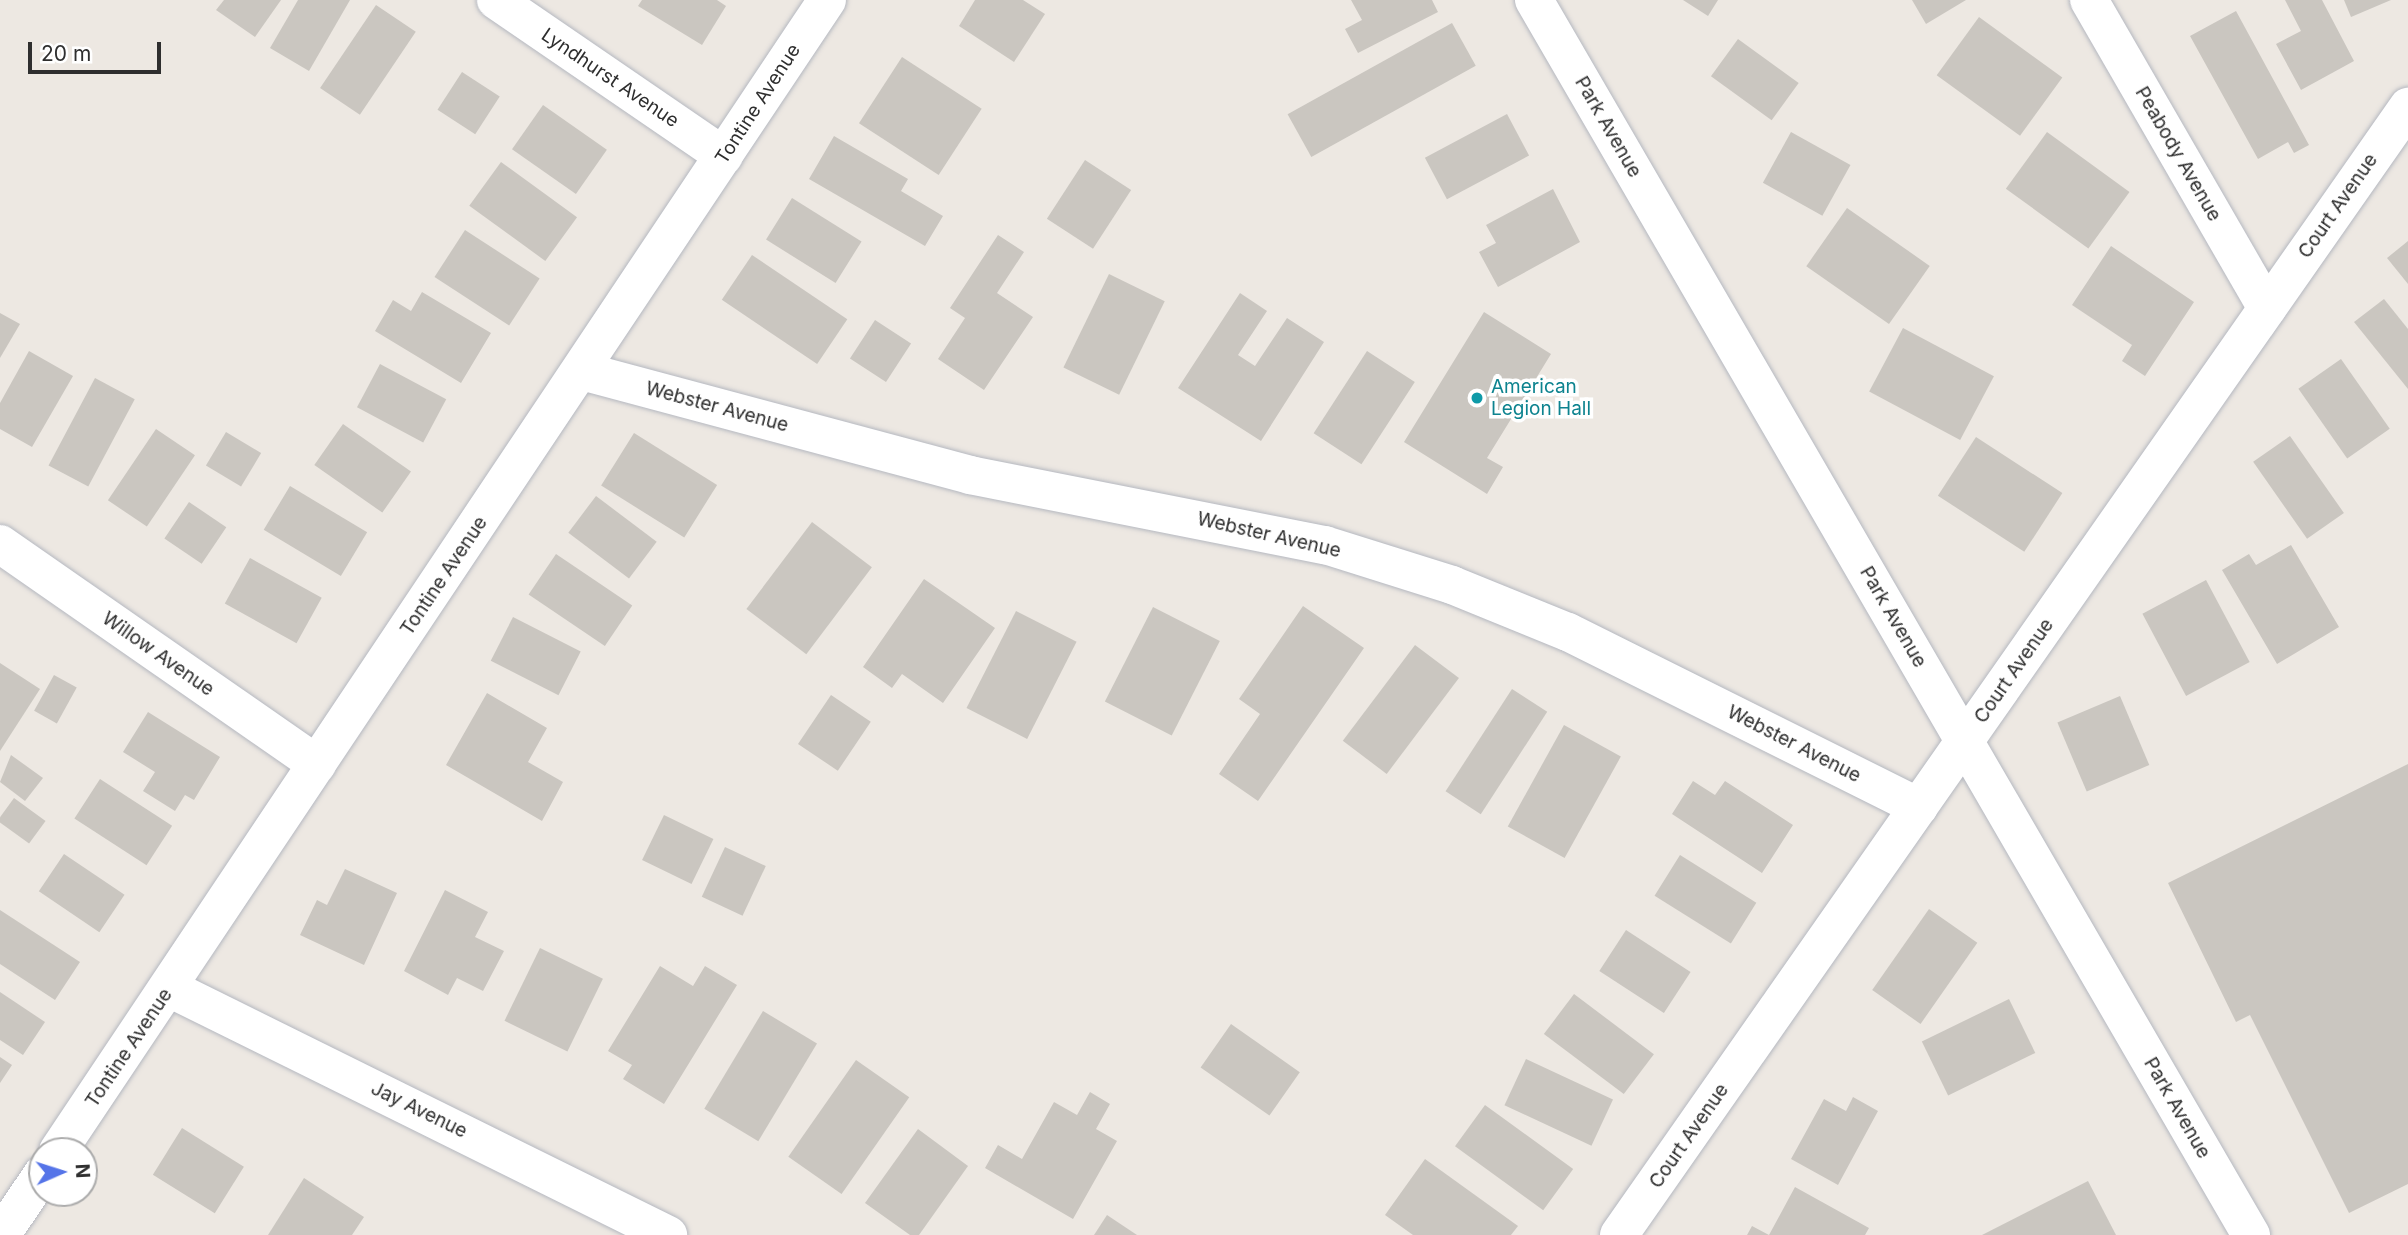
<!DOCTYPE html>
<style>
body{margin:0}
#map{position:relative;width:2408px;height:1235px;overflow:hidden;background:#ede8e2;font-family:Inter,sans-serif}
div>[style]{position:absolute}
.building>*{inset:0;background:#cac6c0;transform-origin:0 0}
.roads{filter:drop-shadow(0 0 2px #b5b8c0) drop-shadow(0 0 2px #b5b8c0)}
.street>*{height:38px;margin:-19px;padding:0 19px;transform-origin:19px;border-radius:19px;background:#fff}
.secondary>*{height:38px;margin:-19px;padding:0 19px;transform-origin:19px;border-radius:19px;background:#fff}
.dots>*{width:19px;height:19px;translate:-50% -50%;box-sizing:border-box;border:4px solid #fff;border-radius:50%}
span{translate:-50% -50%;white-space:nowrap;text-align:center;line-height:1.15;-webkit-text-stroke:7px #fff;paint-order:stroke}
.street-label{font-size:19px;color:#2e2e2e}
.culture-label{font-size:19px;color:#0d838f}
.left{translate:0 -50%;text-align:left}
.north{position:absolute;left:28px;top:1137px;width:70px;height:70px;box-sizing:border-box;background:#fff;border:2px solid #ababab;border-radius:50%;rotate:87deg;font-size:19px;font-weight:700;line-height:28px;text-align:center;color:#2e2e2e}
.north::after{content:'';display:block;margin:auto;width:24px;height:32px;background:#5574e8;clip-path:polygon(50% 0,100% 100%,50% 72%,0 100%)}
.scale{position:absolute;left:28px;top:42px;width:133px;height:32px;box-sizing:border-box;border:4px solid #2e2e2e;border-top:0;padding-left:9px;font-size:21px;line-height:24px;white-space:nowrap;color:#2e2e2e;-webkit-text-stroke:5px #fff;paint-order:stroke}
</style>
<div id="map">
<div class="building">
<i style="clip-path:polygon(224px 0,281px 0,255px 37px,216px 10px)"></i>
<i style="clip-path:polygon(298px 0,350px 0,309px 71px,270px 48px)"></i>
<i style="clip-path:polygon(642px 0,717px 0,726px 6px,702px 45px,638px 6px)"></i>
<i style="clip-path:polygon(975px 0,1023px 0,1045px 14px,1014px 62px,959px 26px)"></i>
<i style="clip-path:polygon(1351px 0,1432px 0,1438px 12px,1358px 53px,1345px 29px,1362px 20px)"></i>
<i style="clip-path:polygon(1683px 0,1718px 0,1708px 16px)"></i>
<i style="clip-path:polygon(1912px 0,1966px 0,1926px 24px)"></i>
<i style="clip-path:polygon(2285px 0,2322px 0,2354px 61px,2301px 90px,2276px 44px,2301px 31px)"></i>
<i style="clip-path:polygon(2344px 0,2391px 0,2351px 17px)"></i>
<i style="left:376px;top:5px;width:48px;height:100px;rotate:34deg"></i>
<i style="clip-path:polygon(2236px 11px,2309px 145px,2294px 153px,2288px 142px,2258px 159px,2190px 36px)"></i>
<i style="left:1979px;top:17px;width:103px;height:72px;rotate:36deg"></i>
<i style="left:1452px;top:23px;width:49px;height:188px;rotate:61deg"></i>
<i style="left:1738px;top:39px;width:75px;height:46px;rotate:36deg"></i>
<i style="left:902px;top:57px;width:95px;height:79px;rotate:33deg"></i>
<i style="left:462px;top:72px;width:45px;height:45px;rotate:33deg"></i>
<i style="left:543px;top:105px;width:78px;height:54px;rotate:35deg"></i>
<i style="left:1507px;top:114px;width:47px;height:93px;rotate:62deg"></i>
<i style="left:1791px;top:132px;width:68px;height:58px;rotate:29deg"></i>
<i style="left:2047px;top:132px;width:102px;height:70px;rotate:36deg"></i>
<i style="clip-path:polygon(834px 136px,908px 179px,901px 191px,943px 216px,925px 246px,809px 179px)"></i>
<i style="left:1085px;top:160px;width:55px;height:70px;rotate:33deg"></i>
<i style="left:501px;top:162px;width:94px;height:54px;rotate:36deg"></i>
<i style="clip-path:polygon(1553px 189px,1580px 242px,1498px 287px,1479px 252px,1496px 243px,1486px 225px)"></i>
<i style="left:792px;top:198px;width:82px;height:49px;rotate:32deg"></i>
<i style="left:1847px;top:208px;width:101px;height:71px;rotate:35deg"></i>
<i style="left:465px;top:230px;width:89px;height:56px;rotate:33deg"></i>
<i style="clip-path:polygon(998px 235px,1024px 252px,997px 293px,1033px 317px,984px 390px,938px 359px,965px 318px,950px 308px)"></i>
<i style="clip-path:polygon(2408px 241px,2408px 284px,2387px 258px)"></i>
<i style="clip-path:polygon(2111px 246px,2194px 302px,2145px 376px,2122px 361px,2132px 345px,2072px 305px)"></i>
<i style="left:752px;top:255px;width:115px;height:54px;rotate:34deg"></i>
<i style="left:1109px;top:274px;width:62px;height:104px;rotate:26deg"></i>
<i style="clip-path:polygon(422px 292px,491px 333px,461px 383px,375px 331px,393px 300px,411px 311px)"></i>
<i style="clip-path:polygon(1240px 293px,1267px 311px,1238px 355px,1255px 366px,1287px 318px,1324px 342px,1261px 441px,1178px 388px)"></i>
<i style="clip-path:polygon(2384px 299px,2408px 329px,2408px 389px,2354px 322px)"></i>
<i style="clip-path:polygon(1484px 312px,1551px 354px,1487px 458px,1503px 467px,1487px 494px,1404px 442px)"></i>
<i style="clip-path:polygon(0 313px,20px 324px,0 358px)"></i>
<i style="left:875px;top:320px;width:43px;height:46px;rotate:33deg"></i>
<i style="left:1903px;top:328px;width:103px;height:72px;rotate:28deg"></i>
<i style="clip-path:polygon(29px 351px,73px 376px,32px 447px,0 429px,0 403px)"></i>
<i style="left:1367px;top:351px;width:57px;height:98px;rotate:33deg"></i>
<i style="left:2341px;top:359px;width:85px;height:52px;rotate:55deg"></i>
<i style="left:380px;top:364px;width:75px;height:49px;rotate:28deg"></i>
<i style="left:95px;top:378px;width:45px;height:99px;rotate:28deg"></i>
<i style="left:343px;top:424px;width:83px;height:50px;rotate:35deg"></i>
<i style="left:156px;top:429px;width:47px;height:86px;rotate:34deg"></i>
<i style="left:226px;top:432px;width:41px;height:39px;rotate:31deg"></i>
<i style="left:634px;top:433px;width:98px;height:62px;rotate:32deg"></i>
<i style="left:2290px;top:436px;width:94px;height:45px;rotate:55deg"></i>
<i style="left:1976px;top:437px;width:103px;height:70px;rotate:33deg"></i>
<i style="left:290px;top:486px;width:90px;height:51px;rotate:31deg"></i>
<i style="left:596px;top:496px;width:76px;height:46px;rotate:37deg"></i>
<i style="left:189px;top:502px;width:45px;height:44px;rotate:34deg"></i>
<i style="left:812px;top:522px;width:75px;height:109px;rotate:37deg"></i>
<i style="clip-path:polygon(2291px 545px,2339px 627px,2277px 664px,2222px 570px,2249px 554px,2256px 565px)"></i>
<i style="left:556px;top:554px;width:92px;height:49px;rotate:34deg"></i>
<i style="left:250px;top:558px;width:82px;height:52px;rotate:29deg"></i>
<i style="clip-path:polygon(924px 579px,995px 628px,943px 703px,902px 674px,892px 688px,863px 667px)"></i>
<i style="left:2206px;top:580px;width:93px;height:72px;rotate:62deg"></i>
<i style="clip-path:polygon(1303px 606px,1364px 648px,1258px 801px,1219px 774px,1260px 714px,1239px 699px)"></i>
<i style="left:1153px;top:607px;width:75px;height:106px;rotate:27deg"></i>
<i style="left:1016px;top:611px;width:68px;height:109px;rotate:27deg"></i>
<i style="left:513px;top:617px;width:76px;height:49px;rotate:27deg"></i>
<i style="left:1415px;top:645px;width:55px;height:120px;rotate:37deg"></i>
<i style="clip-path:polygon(0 663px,40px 689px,0 751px)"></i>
<i style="left:54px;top:675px;width:26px;height:41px;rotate:29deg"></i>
<i style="left:1512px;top:689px;width:42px;height:122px;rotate:33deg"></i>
<i style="clip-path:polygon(487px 693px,547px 728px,528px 762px,563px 782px,542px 821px,446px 765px)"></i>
<i style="left:831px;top:695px;width:48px;height:59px;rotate:34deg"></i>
<i style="left:2120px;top:696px;width:75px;height:68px;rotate:67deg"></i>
<i style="clip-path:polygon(148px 712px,220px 757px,194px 800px,185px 795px,175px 811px,143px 791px,155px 772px,123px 752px)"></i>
<i style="left:1564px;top:725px;width:65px;height:116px;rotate:29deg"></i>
<i style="clip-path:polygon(11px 755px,43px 778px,25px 801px,0 782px)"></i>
<i style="clip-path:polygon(2408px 764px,2408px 1184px,2349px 1213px,2250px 1015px,2236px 1022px,2168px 883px)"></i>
<i style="left:100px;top:779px;width:86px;height:47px;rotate:33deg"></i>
<i style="clip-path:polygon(1693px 781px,1715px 795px,1725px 781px,1793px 825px,1762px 873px,1672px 814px)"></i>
<i style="left:14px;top:798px;width:39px;height:28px;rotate:36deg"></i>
<i style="left:664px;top:815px;width:55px;height:50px;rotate:26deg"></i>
<i style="left:725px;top:847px;width:45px;height:55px;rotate:25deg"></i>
<i style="left:64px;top:854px;width:73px;height:45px;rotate:34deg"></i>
<i style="left:1680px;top:855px;width:90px;height:48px;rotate:32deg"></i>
<i style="clip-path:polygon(345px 869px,397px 893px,364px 965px,300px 935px,317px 900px,327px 905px)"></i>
<i style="clip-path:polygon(445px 890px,488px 912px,475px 937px,504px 951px,483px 991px,457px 978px,448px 995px,404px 971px)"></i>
<i style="left:1929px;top:909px;width:59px;height:99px;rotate:35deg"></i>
<i style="clip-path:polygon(0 910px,80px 962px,55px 1000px,0 964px)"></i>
<i style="left:1626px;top:930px;width:77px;height:49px;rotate:33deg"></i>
<i style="left:540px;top:948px;width:70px;height:81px;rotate:26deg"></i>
<i style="clip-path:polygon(660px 966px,693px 986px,705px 966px,737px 985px,664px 1104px,623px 1079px,632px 1065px,608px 1051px)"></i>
<i style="clip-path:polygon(0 992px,45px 1022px,23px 1055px,0 1040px)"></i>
<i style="left:1574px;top:994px;width:100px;height:50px;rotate:37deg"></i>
<i style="left:2009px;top:999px;width:60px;height:97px;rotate:64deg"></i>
<i style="left:763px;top:1011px;width:63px;height:114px;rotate:31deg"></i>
<i style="left:1231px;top:1024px;width:84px;height:53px;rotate:35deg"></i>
<i style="clip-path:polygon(0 1057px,12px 1065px,0 1083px)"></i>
<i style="left:1526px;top:1059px;width:96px;height:51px;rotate:25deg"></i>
<i style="left:856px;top:1060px;width:65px;height:118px;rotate:35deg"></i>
<i style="clip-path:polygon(1090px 1092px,1110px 1104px,1096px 1129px,1117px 1141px,1073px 1219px,985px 1168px,998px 1145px,1022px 1159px,1054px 1102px,1077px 1115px)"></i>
<i style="clip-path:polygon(1853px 1097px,1878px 1111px,1838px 1185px,1791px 1159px,1824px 1099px,1846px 1111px)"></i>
<i style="left:1485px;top:1105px;width:109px;height:51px;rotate:36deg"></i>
<i style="left:182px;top:1128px;width:73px;height:55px;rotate:32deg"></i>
<i style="clip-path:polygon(918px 1129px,968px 1166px,919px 1235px,910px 1235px,865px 1203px)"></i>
<i style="clip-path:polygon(1425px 1159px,1518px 1226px,1511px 1235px,1413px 1235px,1385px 1215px)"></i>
<i style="clip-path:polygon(304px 1178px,364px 1217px,352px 1235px,268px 1235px)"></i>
<i style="clip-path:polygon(2088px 1181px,2116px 1235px,1982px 1235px)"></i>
<i style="clip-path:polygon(1795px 1187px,1869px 1228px,1865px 1235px,1747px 1235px,1752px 1226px,1769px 1235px)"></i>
<i style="clip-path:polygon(1107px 1215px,1137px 1235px,1094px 1235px)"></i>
</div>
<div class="roads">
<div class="street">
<i style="left:496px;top:0;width:276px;rotate:34.4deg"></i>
<i style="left:2089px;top:0;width:356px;rotate:60deg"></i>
<i style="left:582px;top:371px;width:402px;rotate:15deg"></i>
<i style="left:970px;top:475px;width:362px;rotate:11.2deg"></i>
<i style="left:1325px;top:545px;width:133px;rotate:17.5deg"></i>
<i style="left:1452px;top:585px;width:125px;rotate:22.1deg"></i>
<i style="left:1568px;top:632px;width:392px;rotate:26.5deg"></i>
<i style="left:0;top:544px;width:386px;rotate:34.8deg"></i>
<i style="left:169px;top:988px;width:557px;rotate:26.33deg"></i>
<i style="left:58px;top:1151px;width:1384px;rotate:-56.25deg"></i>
<i style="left:1px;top:1235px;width:73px;rotate:-55.7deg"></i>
<i style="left:1619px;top:1235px;width:1377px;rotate:-55.03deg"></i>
</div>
<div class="secondary">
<i style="left:1534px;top:0;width:1428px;rotate:59.86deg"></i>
</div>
</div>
<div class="dots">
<i style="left:1477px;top:398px;background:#0f9aa8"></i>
</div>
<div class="street-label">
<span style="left:610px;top:78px;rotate:34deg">Lyndhurst Avenue</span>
<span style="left:758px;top:104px;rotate:-57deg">Tontine Avenue</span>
<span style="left:1608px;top:127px;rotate:60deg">Park Avenue</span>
<span style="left:2178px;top:154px;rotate:60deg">Peabody Avenue</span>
<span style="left:2338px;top:206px;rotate:-55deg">Court Avenue</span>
<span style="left:717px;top:407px;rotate:15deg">Webster Avenue</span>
<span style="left:1269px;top:535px;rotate:13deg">Webster Avenue</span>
<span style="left:444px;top:576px;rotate:-56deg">Tontine Avenue</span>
<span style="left:1893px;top:617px;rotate:60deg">Park Avenue</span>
<span style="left:158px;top:654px;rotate:35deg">Willow Avenue</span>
<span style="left:2014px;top:671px;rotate:-55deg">Court Avenue</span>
<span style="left:1794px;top:744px;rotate:27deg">Webster Avenue</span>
<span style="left:129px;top:1048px;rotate:-56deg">Tontine Avenue</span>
<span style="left:2177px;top:1108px;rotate:60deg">Park Avenue</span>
<span style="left:419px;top:1110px;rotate:26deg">Jay Avenue</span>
<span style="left:1689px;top:1136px;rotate:-55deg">Court Avenue</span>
</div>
<div class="culture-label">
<span class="left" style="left:1491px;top:398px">American<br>Legion Hall</span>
</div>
<div class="north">N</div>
<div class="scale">20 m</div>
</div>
